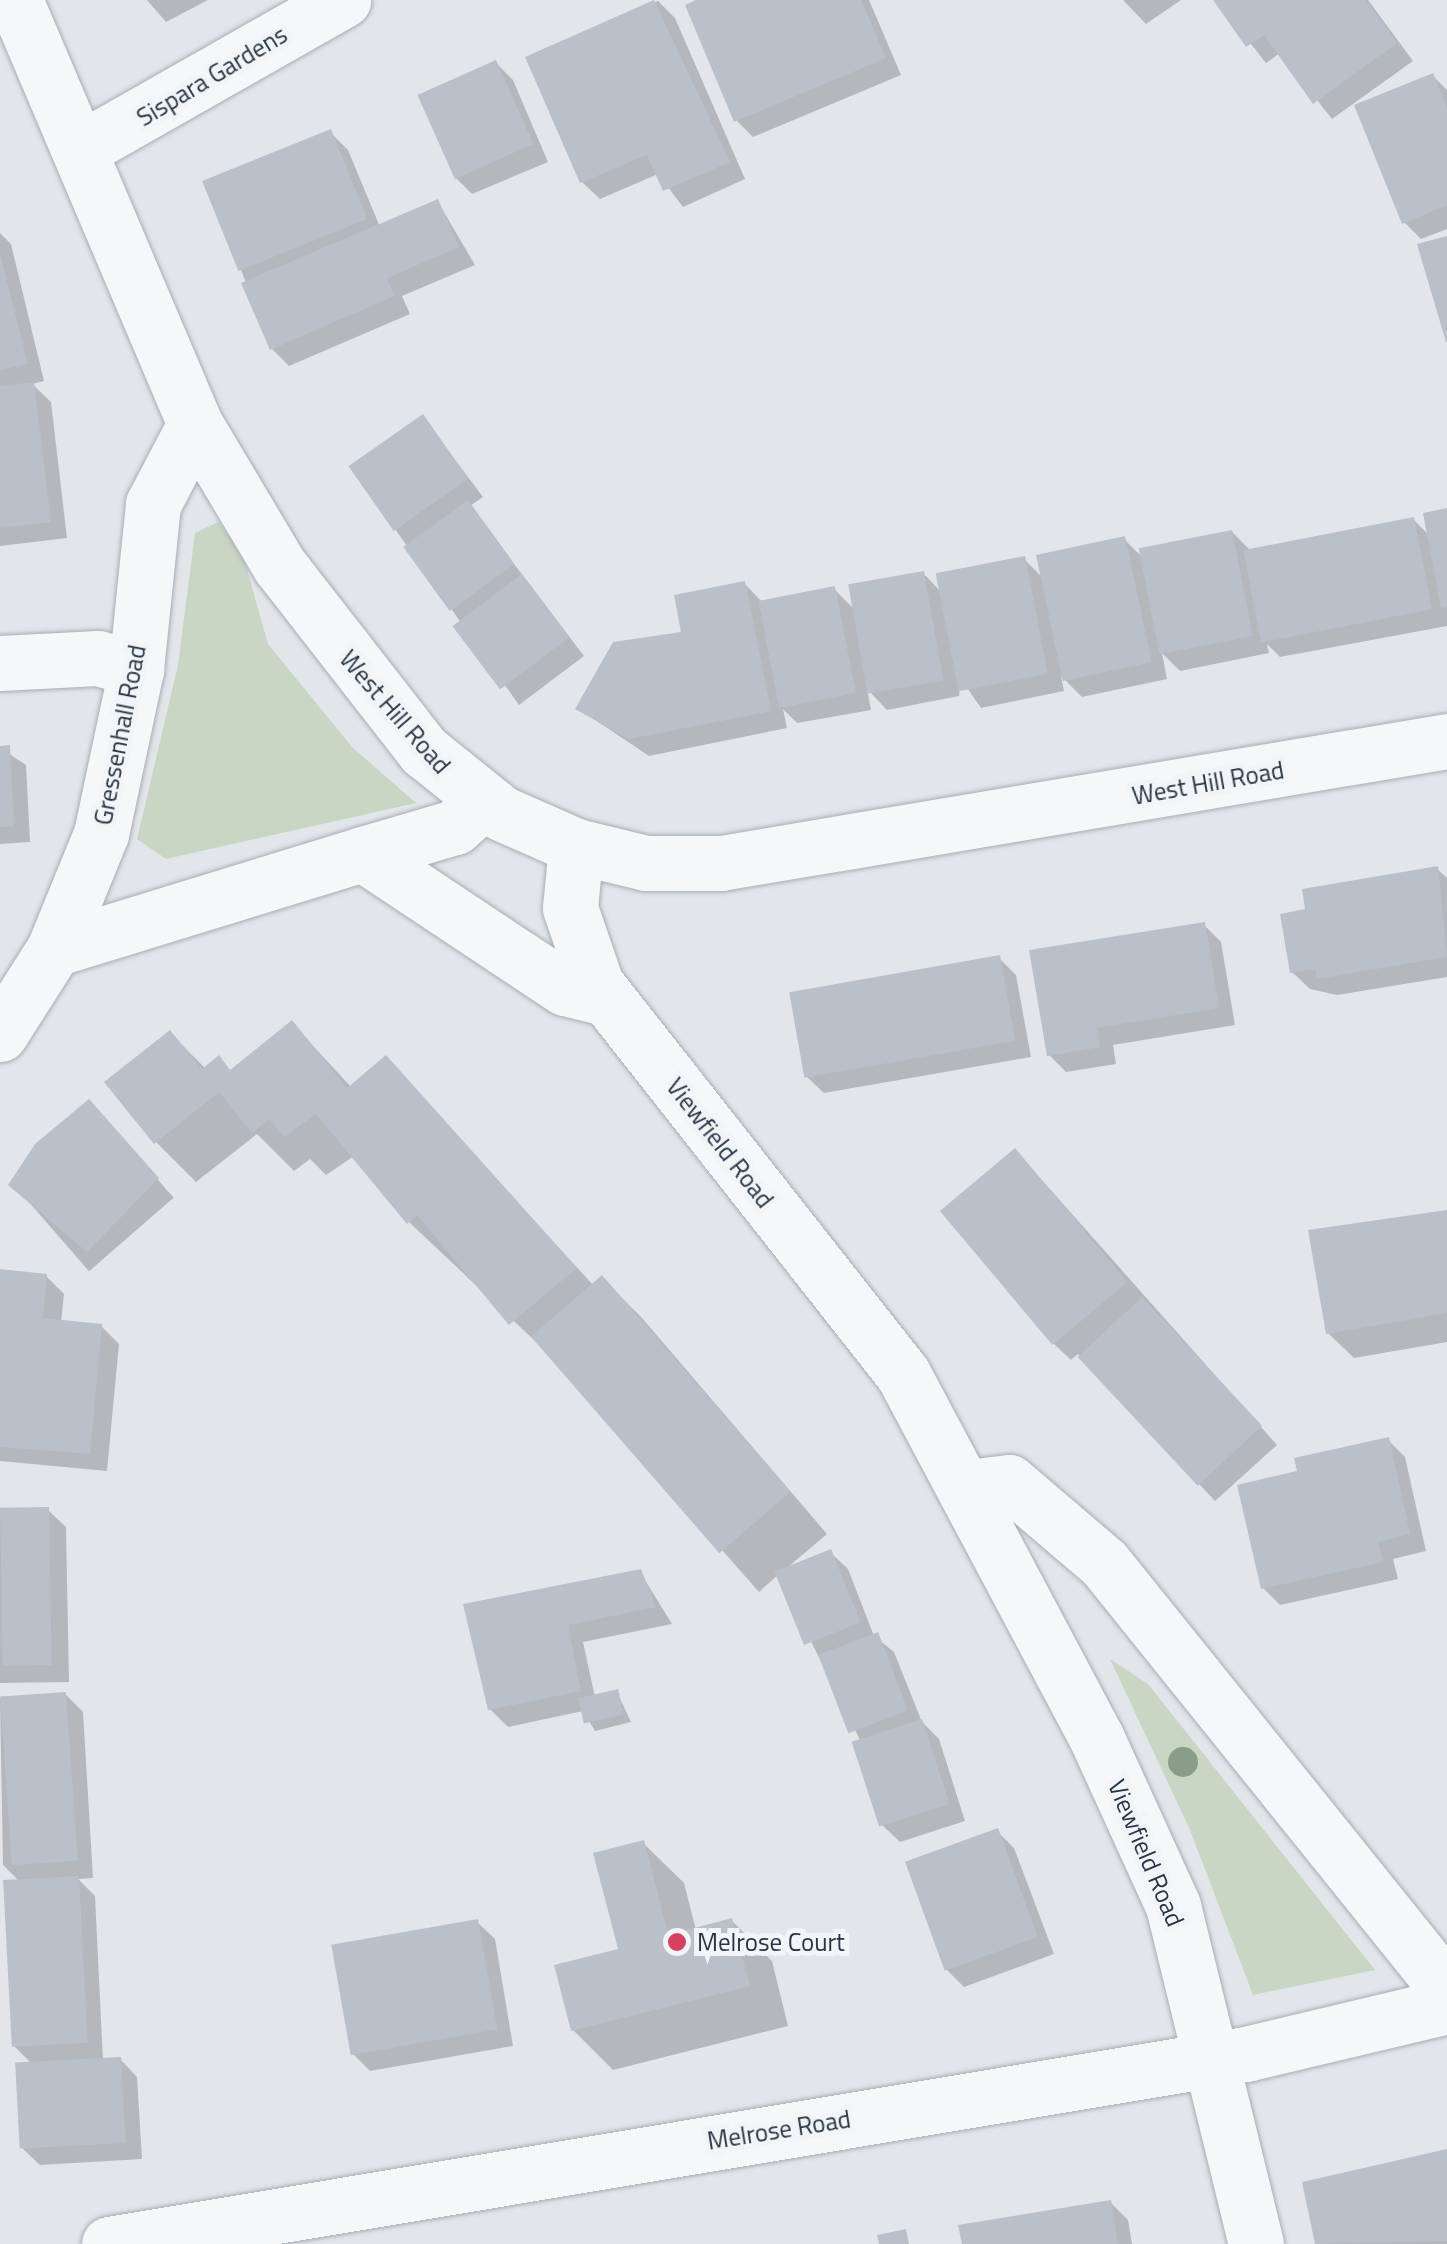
<!DOCTYPE html>
<style>
body{margin:0}
#map{position:relative;width:1447px;height:2244px;overflow:hidden;background:#e2e6eb;font-family:"Titillium Web",sans-serif}
div>[style]{position:absolute}
.green>*{inset:0;background:#c9d6c3}
.shadow>*{inset:0;background:#0003;transform-origin:0 0}
.building>*{inset:0;background:#b9c0c9;transform-origin:0 0}
.roads{filter:drop-shadow(0 0 2px #a7adb6) drop-shadow(0 0 2px #a7adb6)}
.minor>*{height:55px;margin:-27.5px;padding:0 27.5px;transform-origin:27.5px;border-radius:27.5px;background:#f5f7f9}
.trees>*{width:30px;height:30px;margin:-15px;border-radius:50%;background:#899d87}
.dots>*{width:28px;height:28px;translate:-50% -50%;box-sizing:border-box;border:5px solid #f2f5f8;border-radius:50%}
span{translate:-50% -50%;white-space:nowrap;text-align:center;line-height:1.15;-webkit-text-stroke:10px #f2f5f8;paint-order:stroke}
.street-label{font-size:25px;color:#293544}
.poi-label{font-size:25px;color:#293544}
.left{translate:0 -50%;text-align:left}
</style>
<div id="map">
<div class="green">
<i style="clip-path:polygon(218px 522px,243px 555px,268px 644px,352px 747px,416px 803px,166px 859px,137px 839px,178px 665px,195px 533px)"></i>
<i style="clip-path:polygon(1110px 1659px,1148px 1684px,1375px 1970px,1253px 1995px,1190px 1830px)"></i>
</div>
<div class="shadow">
<i style="clip-path:polygon(147px 0,208px 0,166px 22px)"></i>
<i style="clip-path:polygon(703px 0,869px 0,901px 75px,753px 137px,736px 120px)"></i>
<i style="clip-path:polygon(1123px 0,1181px 0,1146px 24px)"></i>
<i style="clip-path:polygon(1216px 0,1368px 0,1413px 61px,1332px 119px,1280px 53px,1266px 63px)"></i>
<i style="clip-path:polygon(658px 1px,675px 18px,745px 179px,683px 207px,658px 174px,600px 199px,582px 182px,528px 58px)"></i>
<i style="clip-path:polygon(496px 63px,513px 80px,548px 162px,472px 194px,455px 177px)"></i>
<i style="clip-path:polygon(1432px 75px,1447px 90px,1447px 229px,1421px 239px,1404px 222px)"></i>
<i style="clip-path:polygon(330px 132px,348px 150px,380px 227px,438px 202px,475px 265px,402px 296px,410px 314px,289px 366px,272px 349px,241px 270px)"></i>
<i style="clip-path:polygon(0 233px,11px 244px,44px 381px,32px 384px,51px 402px,67px 538px,0 546px)"></i>
<i style="clip-path:polygon(423px 417px,483px 497px,470px 506px,584px 656px,519px 705px,395px 529px)"></i>
<i style="clip-path:polygon(1447px 511px,1447px 626px,1280px 657px,1267px 644px,1269px 653px,1180px 671px,1162px 653px,1167px 679px,1082px 697px,1061px 676px,1064px 691px,981px 708px,961px 679px,959px 696px,887px 710px,867px 689px,871px 710px,797px 723px,783px 709px,787px 728px,649px 756px,579px 709px,744px 583px,762px 602px,834px 589px,855px 610px,923px 573px,943px 594px,1024px 559px,1044px 579px,1124px 539px,1144px 559px,1232px 532px,1250px 550px,1414px 520px,1430px 536px)"></i>
<i style="clip-path:polygon(0 748px,26px 765px,30px 842px,0 844px)"></i>
<i style="clip-path:polygon(1437px 869px,1447px 878px,1447px 977px,1337px 995px,1310px 989px,1292px 972px)"></i>
<i style="clip-path:polygon(1204px 925px,1221px 942px,1235px 1025px,1113px 1045px,1116px 1064px,1066px 1072px,1049px 1055px)"></i>
<i style="clip-path:polygon(999px 958px,1016px 975px,1031px 1057px,824px 1093px,806px 1076px)"></i>
<i style="clip-path:polygon(292px 1023px,351px 1087px,386px 1059px,594px 1286px,602px 1278px,642px 1318px,827px 1534px,788px 1567px,830px 1552px,848px 1569px,874px 1636px,894px 1652px,922px 1722px,939px 1739px,965px 1821px,900px 1842px,882px 1825px,861px 1742px,778px 1575px,759px 1592px,555px 1360px,409px 1222px,354px 1156px,326px 1175px,310px 1159px,294px 1171px,257px 1134px,196px 1182px,156px 1142px,170px 1033px,206px 1069px,219px 1059px,232px 1072px)"></i>
<i style="left:106px;top:1120px;width:103px;height:112px;rotate:49deg"></i>
<i style="clip-path:polygon(1032px 1169px,1277px 1445px,1215px 1501px,1078px 1354px,1071px 1360px,1053px 1343px)"></i>
<i style="clip-path:polygon(1447px 1213px,1447px 1342px,1354px 1358px,1328px 1333px)"></i>
<i style="clip-path:polygon(0 1272px,46px 1276px,64px 1294px,61px 1322px,101px 1326px,119px 1344px,107px 1471px,0 1461px)"></i>
<i style="clip-path:polygon(1388px 1440px,1405px 1457px,1426px 1551px,1393px 1559px,1398px 1579px,1280px 1605px,1263px 1588px,1300px 1473px)"></i>
<i style="clip-path:polygon(0 1510px,48px 1510px,66px 1527px,69px 1682px,0 1683px)"></i>
<i style="clip-path:polygon(640px 1572px,672px 1624px,583px 1642px,595px 1697px,617px 1692px,631px 1722px,595px 1731px,583px 1711px,508px 1727px,490px 1709px,466px 1606px)"></i>
<i style="clip-path:polygon(65px 1694px,83px 1712px,93px 1878px,78px 1879px,95px 1896px,103px 2060px,120px 2059px,137px 2077px,142px 2159px,40px 2165px,22px 2148px,32px 2064px,14px 2046px,20px 1882px,3px 1865px,0 1699px)"></i>
<i style="clip-path:polygon(997px 1831px,1014px 1848px,1054px 1954px,964px 1987px,947px 1970px)"></i>
<i style="clip-path:polygon(643px 1843px,684px 1883px,696px 1930px,732px 1921px,772px 1961px,788px 2026px,613px 2070px,573px 2030px,621px 1951px)"></i>
<i style="clip-path:polygon(477px 1922px,495px 1939px,513px 2046px,370px 2071px,352px 2053px)"></i>
<i style="clip-path:polygon(1447px 2152px,1447px 2244px,1318px 2244px,1305px 2184px)"></i>
<i style="clip-path:polygon(1110px 2202px,1128px 2220px,1132px 2244px,964px 2244px)"></i>
</div>
<div class="building">
<i style="clip-path:polygon(654px 0,730px 162px,663px 191px,647px 155px,580px 183px,525px 57px)"></i>
<i style="clip-path:polygon(696px 0,861px 0,886px 58px,734px 122px,685px 5px)"></i>
<i style="clip-path:polygon(1213px 0,1366px 0,1397px 43px,1313px 104px,1264px 35px,1246px 47px)"></i>
<i style="left:496px;top:60px;width:92px;height:86px;rotate:66deg"></i>
<i style="clip-path:polygon(1433px 73px,1447px 108px,1447px 205px,1402px 224px,1354px 105px)"></i>
<i style="left:331px;top:129px;width:97px;height:139px;rotate:68deg"></i>
<i style="clip-path:polygon(438px 199px,459px 247px,387px 278px,394px 296px,270px 350px,241px 283px)"></i>
<i style="clip-path:polygon(1447px 236px,1447px 342px,1446px 342px,1417px 244px)"></i>
<i style="clip-path:polygon(0 254px,28px 364px,0 370px)"></i>
<i style="clip-path:polygon(34px 382px,51px 522px,0 528px,0 386px)"></i>
<i style="left:423px;top:414px;width:79px;height:91px;rotate:55deg"></i>
<i style="left:468px;top:500px;width:79px;height:80px;rotate:54deg"></i>
<i style="clip-path:polygon(1447px 508px,1447px 607px,1441px 608px,1423px 513px)"></i>
<i style="left:1414px;top:517px;width:94px;height:174px;rotate:79deg"></i>
<i style="left:1232px;top:530px;width:108px;height:95px;rotate:79deg"></i>
<i style="left:1125px;top:536px;width:129px;height:91px;rotate:78deg"></i>
<i style="left:1025px;top:556px;width:120px;height:91px;rotate:79deg"></i>
<i style="left:924px;top:571px;width:111px;height:77px;rotate:80deg"></i>
<i style="left:522px;top:574px;width:79px;height:87px;rotate:53deg"></i>
<i style="clip-path:polygon(745px 581px,771px 711px,629px 739px,575px 709px,613px 642px,681px 632px,674px 595px)"></i>
<i style="left:835px;top:586px;width:109px;height:78px;rotate:79deg"></i>
<i style="clip-path:polygon(10px 745px,14px 826px,0 827px,0 746px)"></i>
<i style="clip-path:polygon(1438px 866px,1447px 957px,1317px 979px,1315px 969px,1290px 973px,1280px 914px,1305px 909px,1302px 889px)"></i>
<i style="clip-path:polygon(1205px 922px,1219px 1008px,1097px 1028px,1100px 1047px,1047px 1056px,1029px 950px)"></i>
<i style="left:1000px;top:955px;width:87px;height:214px;rotate:80deg"></i>
<i style="clip-path:polygon(292px 1020px,347px 1088px,386px 1055px,577px 1268px,509px 1325px,417px 1215px,407px 1224px,316px 1114px,284px 1137px,269px 1119px,252px 1133px,219px 1092px,154px 1144px,104px 1082px,170px 1030px,202px 1069px,219px 1055px,230px 1070px)"></i>
<i style="clip-path:polygon(89px 1099px,159px 1178px,87px 1252px,8px 1185px,35px 1144px)"></i>
<i style="left:1015px;top:1148px;width:175px;height:98px;rotate:50deg"></i>
<i style="clip-path:polygon(1447px 1210px,1447px 1313px,1326px 1334px,1308px 1230px)"></i>
<i style="clip-path:polygon(0 1269px,47px 1274px,43px 1318px,102px 1324px,90px 1454px,0 1447px)"></i>
<i style="left:602px;top:1275px;width:287px;height:94px;rotate:49deg"></i>
<i style="left:1142px;top:1297px;width:176px;height:88px;rotate:47deg"></i>
<i style="clip-path:polygon(1389px 1437px,1410px 1534px,1378px 1542px,1383px 1562px,1261px 1589px,1237px 1485px,1297px 1471px,1294px 1458px)"></i>
<i style="left:49px;top:1507px;width:158px;height:49px;rotate:89deg"></i>
<i style="left:831px;top:1549px;width:79px;height:61px;rotate:68deg"></i>
<i style="clip-path:polygon(641px 1569px,656px 1607px,568px 1625px,581px 1691px,488px 1710px,463px 1604px)"></i>
<i style="left:878px;top:1632px;width:84px;height:64px;rotate:69deg"></i>
<i style="left:618px;top:1689px;width:26px;height:41px;rotate:77deg"></i>
<i style="left:66px;top:1692px;width:169px;height:66px;rotate:86deg"></i>
<i style="left:922px;top:1719px;width:89px;height:74px;rotate:72deg"></i>
<i style="left:998px;top:1828px;width:116px;height:99px;rotate:70deg"></i>
<i style="clip-path:polygon(644px 1840px,668px 1935px,732px 1918px,750px 1986px,571px 2031px,554px 1965px,618px 1949px,593px 1853px)"></i>
<i style="left:79px;top:1876px;width:167px;height:76px;rotate:87deg"></i>
<i style="left:478px;top:1919px;width:112px;height:149px;rotate:80deg"></i>
<i style="left:121px;top:2057px;width:86px;height:106px;rotate:87deg"></i>
<i style="clip-path:polygon(1447px 2149px,1447px 2241px,1315px 2244px,1302px 2182px)"></i>
<i style="clip-path:polygon(1111px 2200px,1118px 2244px,962px 2244px,958px 2225px)"></i>
<i style="clip-path:polygon(906px 2229px,909px 2244px,879px 2244px,877px 2235px)"></i>
</div>
<div class="roads">
<div class="minor">
<i style="left:15px;top:0;width:461px;rotate:67deg"></i>
<i style="left:195px;top:424px;width:164px;rotate:59.2deg"></i>
<i style="left:279px;top:565px;width:236px;rotate:52.1deg"></i>
<i style="left:424px;top:751px;width:99px;rotate:38.8deg"></i>
<i style="left:501px;top:813px;width:82px;rotate:23.7deg"></i>
<i style="left:576px;top:846px;width:72px;rotate:13.7deg"></i>
<i style="left:646px;top:863px;width:75px"></i>
<i style="left:721px;top:863px;width:736px;rotate:-9.54deg"></i>
<i style="left:79px;top:150px;width:304px;rotate:-29.6deg"></i>
<i style="left:0;top:663px;width:98px;rotate:-2.9deg"></i>
<i style="left:98px;top:658px;width:40px;rotate:16deg"></i>
<i style="left:576px;top:846px;width:62px;rotate:95.5deg"></i>
<i style="left:570px;top:908px;width:80px;rotate:71.1deg"></i>
<i style="left:596px;top:984px;width:496px;rotate:51.8deg"></i>
<i style="left:903px;top:1374px;width:413px;rotate:62deg"></i>
<i style="left:1097px;top:1739px;width:183px;rotate:65.5deg"></i>
<i style="left:1173px;top:1906px;width:348px;rotate:76.2deg"></i>
<i style="left:363px;top:854px;width:96px;rotate:-16.4deg"></i>
<i style="left:455px;top:827px;width:38px;rotate:-42deg"></i>
<i style="left:54px;top:949px;width:323px;rotate:-17.1deg"></i>
<i style="left:363px;top:854px;width:242px;rotate:33.6deg"></i>
<i style="left:565px;top:988px;width:42px;rotate:13.7deg"></i>
<i style="left:0;top:1034px;width:101px;rotate:-57.6deg"></i>
<i style="left:54px;top:949px;width:124px;rotate:-67.8deg"></i>
<i style="left:101px;top:834px;width:169px;rotate:-78deg"></i>
<i style="left:136px;top:669px;width:166px;rotate:-84.1deg"></i>
<i style="left:153px;top:504px;width:90px;rotate:-62.3deg"></i>
<i style="left:967px;top:1487px;width:42px;rotate:-6.8deg"></i>
<i style="left:1009px;top:1482px;width:125px;rotate:40.5deg"></i>
<i style="left:1104px;top:1563px;width:531px;rotate:51.19deg"></i>
<i style="left:1437px;top:1977px;width:31px;rotate:71deg"></i>
<i style="left:109px;top:2244px;width:1153px;rotate:-9.49deg"></i>
<i style="left:1246px;top:2054px;width:207px;rotate:-13.4deg"></i>
</div>
</div>
<div class="trees">
<i style="left:1183px;top:1762px"></i>
</div>
<div class="dots">
<i style="left:677px;top:1942px;background:#d74061"></i>
</div>
<div class="street-label">
<span style="left:212px;top:76px;rotate:-31deg">Sispara Gardens</span>
<span style="left:395px;top:712px;rotate:49deg">West Hill Road</span>
<span style="left:120px;top:735px;rotate:-79deg">Gressenhall Road</span>
<span style="left:1208px;top:783px;rotate:-10deg">West Hill Road</span>
<span style="left:720px;top:1143px;rotate:52deg">Viewfield Road</span>
<span style="left:1146px;top:1853px;rotate:67deg">Viewfield Road</span>
<span style="left:779px;top:2130px;rotate:-9deg">Melrose Road</span>
</div>
<div class="poi-label">
<span class="left" style="left:697px;top:1942px">Melrose Court</span>
</div>
</div>
